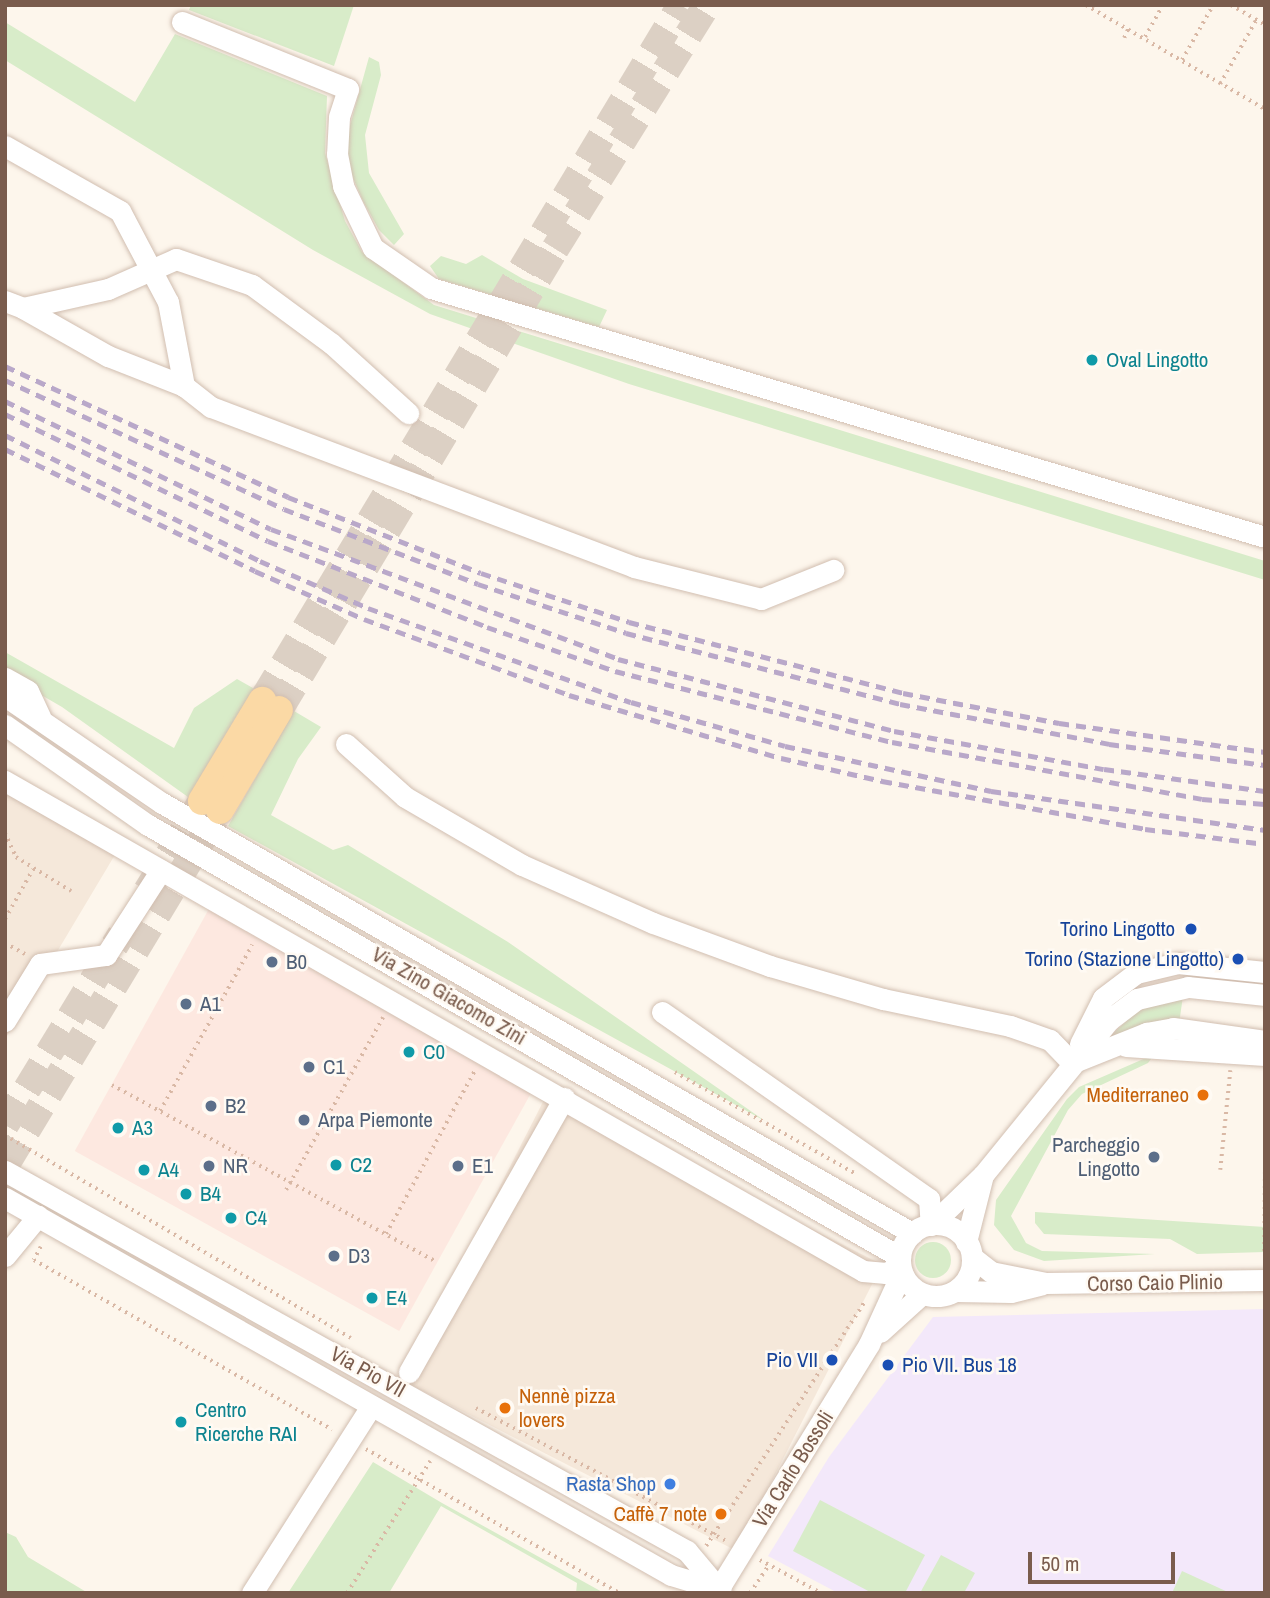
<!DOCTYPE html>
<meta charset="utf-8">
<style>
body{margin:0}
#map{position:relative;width:1270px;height:1598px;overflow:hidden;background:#fdf6ec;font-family:"Archivo Narrow",sans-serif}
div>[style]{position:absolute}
.residential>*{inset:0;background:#f5e8da;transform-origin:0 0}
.commercial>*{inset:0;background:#fde8e0;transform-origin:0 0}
.education>*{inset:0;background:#f3e8fa}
.green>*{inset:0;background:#d8ecc9}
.round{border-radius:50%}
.major-tunnel>*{height:28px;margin-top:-14px;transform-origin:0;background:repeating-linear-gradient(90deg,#dcd0c4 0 28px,transparent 0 42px)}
.path>*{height:3.5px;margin-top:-1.75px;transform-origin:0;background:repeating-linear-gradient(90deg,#d9b8a5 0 2px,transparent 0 7px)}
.roads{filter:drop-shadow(0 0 2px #d1beb0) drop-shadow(0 0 2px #d1beb0)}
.minor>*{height:21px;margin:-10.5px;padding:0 10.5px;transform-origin:10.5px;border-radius:10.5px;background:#fff}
.minor>.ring{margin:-10.5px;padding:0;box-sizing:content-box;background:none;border:21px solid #fff;border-radius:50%}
.major>*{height:28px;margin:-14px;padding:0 14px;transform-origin:14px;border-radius:14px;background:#fbd9a5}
.rail>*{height:5px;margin-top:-2.5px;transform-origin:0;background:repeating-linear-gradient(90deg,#b9a8c9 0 10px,transparent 0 17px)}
.dots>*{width:19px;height:19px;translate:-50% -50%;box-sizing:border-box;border:4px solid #fffaf3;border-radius:50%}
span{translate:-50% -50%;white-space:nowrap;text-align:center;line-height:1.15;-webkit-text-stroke:5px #fffaf3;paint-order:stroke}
.culture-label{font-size:21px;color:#0d838f}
.left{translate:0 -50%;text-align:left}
.transit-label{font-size:21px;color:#164399}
.right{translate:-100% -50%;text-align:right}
.service-label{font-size:21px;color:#4e5e75}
.street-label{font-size:21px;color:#7a5c4d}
.food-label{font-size:21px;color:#c56008}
.shop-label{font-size:21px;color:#366cbe}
.frame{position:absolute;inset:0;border:7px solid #7a5c4d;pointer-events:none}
.scale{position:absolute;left:1028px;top:1552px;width:147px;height:32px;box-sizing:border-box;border:4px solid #7a5c4d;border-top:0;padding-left:9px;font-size:21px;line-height:24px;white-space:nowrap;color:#7a5c4d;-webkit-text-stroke:5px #fffaf3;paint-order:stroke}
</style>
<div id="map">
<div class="residential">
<i style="clip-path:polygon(5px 773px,122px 843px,5px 1039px)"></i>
<i style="left:547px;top:1094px;width:376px;height:321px;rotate:27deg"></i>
</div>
<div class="commercial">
<i style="left:210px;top:907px;width:371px;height:279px;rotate:29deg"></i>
</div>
<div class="education">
<i style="clip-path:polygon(1265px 1309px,1265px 1593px,838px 1593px,768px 1556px,829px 1457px,933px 1317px)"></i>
</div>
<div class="green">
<i style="clip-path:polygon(191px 5px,354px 5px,334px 66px,189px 10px)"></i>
<i style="clip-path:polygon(5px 22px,135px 102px,175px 34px,327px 96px,325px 153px,345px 221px,362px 252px,434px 305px,1265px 561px,1265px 580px,629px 384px,430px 314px,313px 250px,5px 60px)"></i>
<i style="clip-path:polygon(369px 57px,379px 62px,381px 75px,365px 135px,369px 173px,404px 234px,394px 245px,379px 230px,363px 201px,350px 171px,346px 140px)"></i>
<i style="clip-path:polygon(482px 255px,523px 279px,607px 310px,599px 327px,439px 279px,430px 266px,441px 256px,466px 264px)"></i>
<i style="clip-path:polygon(5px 652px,174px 748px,194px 708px,237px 679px,262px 693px,201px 798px,191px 792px,188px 797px,62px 707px,5px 674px)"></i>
<i style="clip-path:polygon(294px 711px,321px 727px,298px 759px,271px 815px,333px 850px,348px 845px,508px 942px,765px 1121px,228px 826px)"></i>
<i style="clip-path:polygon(1183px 996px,1179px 1024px,1108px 1038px,1145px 1004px)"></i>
<i style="clip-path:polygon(1155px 1054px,1148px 1063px,1082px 1094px,1068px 1110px,1011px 1216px,1026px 1243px,1042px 1251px,1155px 1254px,1044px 1261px,1014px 1250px,994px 1225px,996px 1200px,1067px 1099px,1079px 1087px)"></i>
<i style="clip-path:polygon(1035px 1212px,1265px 1227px,1265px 1252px,1197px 1254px,1170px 1239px,1044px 1234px,1035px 1223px)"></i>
<i class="round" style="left:915px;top:1242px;width:36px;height:36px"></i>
<i style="clip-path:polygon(373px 1462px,442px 1503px,604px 1593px,576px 1593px,577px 1583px,441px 1506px,389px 1593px,288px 1593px)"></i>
<i style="clip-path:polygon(820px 1500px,925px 1555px,905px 1593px,872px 1593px,793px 1551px)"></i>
<i style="clip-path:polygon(5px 1532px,16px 1537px,28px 1557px,88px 1593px,5px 1593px)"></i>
<i style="clip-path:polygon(941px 1555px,975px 1573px,964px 1593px,920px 1593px)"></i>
<i style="clip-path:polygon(1182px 1571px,1230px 1593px,1172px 1593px)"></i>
</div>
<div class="major-tunnel">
<i style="left:262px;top:701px;width:812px;rotate:-58.95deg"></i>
<i style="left:279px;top:710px;width:537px;rotate:-59.09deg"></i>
<i style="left:555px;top:249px;width:287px;rotate:-58.1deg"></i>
<i style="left:147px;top:891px;width:105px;rotate:-58.6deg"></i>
<i style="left:5px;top:1125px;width:223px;rotate:-58.6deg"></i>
<i style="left:5px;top:1166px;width:416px;rotate:-58.9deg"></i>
</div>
<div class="path">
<i style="left:1086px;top:5px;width:207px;rotate:30.2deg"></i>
<i style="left:1231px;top:5px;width:39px;rotate:30deg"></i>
<i style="left:1145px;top:37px;width:37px;rotate:-61deg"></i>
<i style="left:1124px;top:38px;width:10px;rotate:-66deg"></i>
<i style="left:1182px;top:60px;width:63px;rotate:-60.6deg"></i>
<i style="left:1220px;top:84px;width:73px;rotate:-60.6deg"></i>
<i style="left:5px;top:833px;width:26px;rotate:65deg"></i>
<i style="left:16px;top:857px;width:65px;rotate:31.7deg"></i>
<i style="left:5px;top:919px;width:57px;rotate:-60.8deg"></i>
<i style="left:5px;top:943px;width:23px;rotate:29deg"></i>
<i style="left:675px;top:1072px;width:206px;rotate:29.4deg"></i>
<i style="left:112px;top:1085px;width:368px;rotate:28.6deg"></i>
<i style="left:160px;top:1111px;width:190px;rotate:-61deg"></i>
<i style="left:5px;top:1135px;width:401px;rotate:30.4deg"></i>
<i style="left:1220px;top:1170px;width:100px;rotate:-84.2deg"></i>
<i style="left:286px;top:1190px;width:198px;rotate:-60.7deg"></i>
<i style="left:386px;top:1234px;width:187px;rotate:-61.5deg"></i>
<i style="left:41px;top:1247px;width:15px;rotate:118deg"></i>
<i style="left:34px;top:1260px;width:343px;rotate:29.6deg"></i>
<i style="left:1264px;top:1251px;width:127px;rotate:-89.5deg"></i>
<i style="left:476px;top:1408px;width:283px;rotate:28deg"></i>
<i style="left:366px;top:1449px;width:291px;rotate:29.6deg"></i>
<i style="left:706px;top:1546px;width:290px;rotate:-57deg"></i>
<i style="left:760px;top:1560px;width:69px;rotate:28.4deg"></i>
<i style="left:347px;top:1593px;width:156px;rotate:-57.8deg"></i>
<i style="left:750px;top:1593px;width:34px;rotate:-56deg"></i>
</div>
<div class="roads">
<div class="minor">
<i style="left:182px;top:22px;width:179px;rotate:22deg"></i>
<i style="left:348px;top:89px;width:29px;rotate:108deg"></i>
<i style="left:339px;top:117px;width:37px;rotate:93deg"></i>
<i style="left:337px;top:154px;width:33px;rotate:79deg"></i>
<i style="left:343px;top:186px;width:69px;rotate:64.2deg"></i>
<i style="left:373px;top:248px;width:70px;rotate:34.6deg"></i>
<i style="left:431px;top:288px;width:870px;rotate:16.62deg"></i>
<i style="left:5px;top:146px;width:132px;rotate:29.5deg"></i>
<i style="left:120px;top:211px;width:103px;rotate:62.2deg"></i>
<i style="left:168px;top:302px;width:86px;rotate:79.2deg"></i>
<i style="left:184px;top:386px;width:34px;rotate:38deg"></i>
<i style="left:211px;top:407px;width:452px;rotate:20.7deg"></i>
<i style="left:634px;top:567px;width:131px;rotate:14.1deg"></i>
<i style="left:761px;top:599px;width:78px;rotate:-21.9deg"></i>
<i style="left:5px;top:301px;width:19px;rotate:21deg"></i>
<i style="left:23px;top:308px;width:87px;rotate:-12.6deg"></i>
<i style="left:108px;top:289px;width:74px;rotate:-23.8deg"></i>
<i style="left:176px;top:259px;width:80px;rotate:18.9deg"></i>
<i style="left:252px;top:285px;width:99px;rotate:36.4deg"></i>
<i style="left:332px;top:344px;width:103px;rotate:42.2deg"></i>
<i style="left:23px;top:308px;width:98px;rotate:29.5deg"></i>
<i style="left:108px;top:356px;width:82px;rotate:21.5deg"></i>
<i style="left:5px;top:678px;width:26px;rotate:29deg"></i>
<i style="left:28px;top:691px;width:29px;rotate:65deg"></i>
<i style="left:5px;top:696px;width:190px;rotate:34.3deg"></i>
<i style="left:162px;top:803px;width:865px;rotate:29.83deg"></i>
<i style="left:5px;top:725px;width:174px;rotate:35deg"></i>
<i style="left:148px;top:825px;width:867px;rotate:29.88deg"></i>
<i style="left:346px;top:744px;width:79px;rotate:41.9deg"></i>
<i style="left:405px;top:797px;width:135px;rotate:30.2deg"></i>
<i style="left:522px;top:865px;width:143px;rotate:23.9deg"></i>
<i style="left:653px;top:923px;width:125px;rotate:20.2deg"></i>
<i style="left:770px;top:966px;width:118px;rotate:16.3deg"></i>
<i style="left:883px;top:999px;width:130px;rotate:12deg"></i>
<i style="left:1010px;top:1026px;width:42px;rotate:19.3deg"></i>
<i style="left:1050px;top:1040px;width:32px;rotate:46deg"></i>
<i style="left:5px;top:781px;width:988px;rotate:29.73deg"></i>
<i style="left:863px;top:1271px;width:23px;rotate:5deg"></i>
<i style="left:886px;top:1273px;width:16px;rotate:-27deg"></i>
<i style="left:662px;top:1012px;width:326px;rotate:35deg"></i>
<i style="left:929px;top:1199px;width:26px;rotate:86deg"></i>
<i style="left:5px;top:1021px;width:67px;rotate:-58.4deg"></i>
<i style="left:40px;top:964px;width:67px;rotate:-7.8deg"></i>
<i style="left:106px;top:955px;width:101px;rotate:-57.1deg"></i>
<i style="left:1080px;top:1044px;width:51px;rotate:-63.4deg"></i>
<i style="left:1103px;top:998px;width:41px;rotate:-37.1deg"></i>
<i style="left:1136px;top:973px;width:43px;rotate:-13.4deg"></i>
<i style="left:1178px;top:963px;width:87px;rotate:5.9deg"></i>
<i style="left:1126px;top:1046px;width:139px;rotate:3.7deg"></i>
<i style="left:1074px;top:1062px;width:78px;rotate:-21.9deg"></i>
<i style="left:1146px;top:1033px;width:27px;rotate:-10deg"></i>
<i style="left:1173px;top:1028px;width:93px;rotate:8deg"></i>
<i style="left:5px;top:1171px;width:781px;rotate:29.13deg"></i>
<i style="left:687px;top:1551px;width:48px;rotate:50deg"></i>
<i style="left:5px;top:1198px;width:765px;rotate:29.51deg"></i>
<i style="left:671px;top:1575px;width:52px;rotate:16.7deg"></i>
<i class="ring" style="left:900px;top:1224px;width:51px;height:51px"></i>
<i style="left:931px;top:1225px;width:72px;rotate:-43.9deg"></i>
<i style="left:983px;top:1175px;width:200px;rotate:-50.9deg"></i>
<i style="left:1109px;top:1020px;width:35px;rotate:-37deg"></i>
<i style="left:1137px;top:999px;width:52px;rotate:-13.2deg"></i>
<i style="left:1188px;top:987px;width:77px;rotate:5.9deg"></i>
<i style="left:966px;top:1242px;width:69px;rotate:-75.8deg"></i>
<i style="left:5px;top:1256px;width:52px;rotate:-50.5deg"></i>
<i style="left:972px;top:1257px;width:24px;rotate:38deg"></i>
<i style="left:991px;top:1272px;width:56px;rotate:11.3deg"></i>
<i style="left:1046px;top:1283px;width:219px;rotate:-0.8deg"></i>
<i style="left:955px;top:1291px;width:56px;rotate:1deg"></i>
<i style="left:1011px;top:1292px;width:32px;rotate:-14deg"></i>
<i style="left:880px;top:1332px;width:57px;rotate:-42.1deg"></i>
<i style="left:409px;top:1372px;width:315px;rotate:-60.5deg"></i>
<i style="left:252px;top:1593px;width:222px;rotate:-57.5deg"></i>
<i style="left:716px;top:1593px;width:292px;rotate:-58.4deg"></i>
<i style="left:869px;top:1344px;width:79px;rotate:-65.4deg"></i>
</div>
<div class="major">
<i style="left:202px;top:801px;width:117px;rotate:-59deg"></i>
<i style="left:220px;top:810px;width:116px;rotate:-59.5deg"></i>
</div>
</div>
<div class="rail">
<i style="left:5px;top:366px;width:312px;rotate:24.8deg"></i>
<i style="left:288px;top:497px;width:207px;rotate:21.5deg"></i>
<i style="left:481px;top:573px;width:156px;rotate:18.3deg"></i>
<i style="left:629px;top:622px;width:283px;rotate:14.5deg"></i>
<i style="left:903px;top:693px;width:159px;rotate:10.9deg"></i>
<i style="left:1059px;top:723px;width:208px;rotate:8deg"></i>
<i style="left:5px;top:380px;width:307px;rotate:24.8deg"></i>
<i style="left:284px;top:509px;width:208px;rotate:21.1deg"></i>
<i style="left:478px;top:584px;width:156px;rotate:18.3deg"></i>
<i style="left:626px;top:633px;width:283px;rotate:14.5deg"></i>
<i style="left:900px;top:704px;width:213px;rotate:10.8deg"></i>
<i style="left:1109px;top:744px;width:157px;rotate:7.7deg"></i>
<i style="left:5px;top:401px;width:295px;rotate:25.7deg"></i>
<i style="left:271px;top:529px;width:371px;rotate:20.5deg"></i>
<i style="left:618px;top:659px;width:285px;rotate:14.6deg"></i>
<i style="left:894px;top:731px;width:213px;rotate:10.3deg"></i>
<i style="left:1104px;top:769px;width:162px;rotate:7.8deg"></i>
<i style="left:5px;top:414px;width:292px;rotate:25.8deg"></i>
<i style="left:268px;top:541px;width:235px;rotate:21.4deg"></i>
<i style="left:487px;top:627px;width:135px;rotate:19deg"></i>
<i style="left:615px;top:671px;width:286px;rotate:14.4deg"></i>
<i style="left:892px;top:742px;width:315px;rotate:10.4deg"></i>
<i style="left:1202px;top:799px;width:63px;rotate:4.5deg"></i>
<i style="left:5px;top:435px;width:284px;rotate:26.3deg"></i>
<i style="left:260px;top:561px;width:118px;rotate:23.5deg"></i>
<i style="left:368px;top:608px;width:279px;rotate:19.7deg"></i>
<i style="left:631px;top:702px;width:160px;rotate:15.9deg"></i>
<i style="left:785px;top:746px;width:211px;rotate:12.3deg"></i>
<i style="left:991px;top:791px;width:277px;rotate:8.1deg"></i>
<i style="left:5px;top:449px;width:278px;rotate:26deg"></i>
<i style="left:255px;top:571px;width:119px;rotate:23.8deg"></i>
<i style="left:364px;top:619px;width:219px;rotate:20.3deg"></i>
<i style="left:569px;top:695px;width:221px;rotate:16.6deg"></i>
<i style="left:781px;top:758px;width:104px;rotate:12.8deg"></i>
<i style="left:882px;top:781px;width:267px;rotate:10.3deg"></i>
<i style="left:1145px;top:829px;width:121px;rotate:7.1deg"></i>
</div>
<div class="dots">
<i style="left:1092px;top:360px;background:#0f9aa8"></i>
<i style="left:1191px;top:929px;background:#1a4fb4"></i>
<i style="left:1238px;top:959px;background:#1a4fb4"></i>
<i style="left:272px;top:962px;background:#5c6f8a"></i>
<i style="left:186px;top:1004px;background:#5c6f8a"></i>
<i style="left:409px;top:1052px;background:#0f9aa8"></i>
<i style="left:309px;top:1067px;background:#5c6f8a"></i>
<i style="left:1203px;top:1095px;background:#e8710a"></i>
<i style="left:211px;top:1106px;background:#5c6f8a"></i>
<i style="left:304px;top:1120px;background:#5c6f8a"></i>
<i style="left:118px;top:1128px;background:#0f9aa8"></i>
<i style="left:1154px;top:1157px;background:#5c6f8a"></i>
<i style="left:336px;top:1165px;background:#0f9aa8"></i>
<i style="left:209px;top:1166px;background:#5c6f8a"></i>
<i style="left:458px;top:1166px;background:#5c6f8a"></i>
<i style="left:144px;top:1170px;background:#0f9aa8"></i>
<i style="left:186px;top:1194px;background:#0f9aa8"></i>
<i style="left:231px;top:1218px;background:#0f9aa8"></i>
<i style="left:334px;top:1256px;background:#5c6f8a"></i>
<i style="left:372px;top:1298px;background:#0f9aa8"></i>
<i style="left:832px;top:1360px;background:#1a4fb4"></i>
<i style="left:888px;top:1365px;background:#1a4fb4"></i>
<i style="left:505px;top:1408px;background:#e8710a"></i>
<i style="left:181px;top:1422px;background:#0f9aa8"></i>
<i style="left:670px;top:1484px;background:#3f7fe0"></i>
<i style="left:721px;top:1514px;background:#e8710a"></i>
</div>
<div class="culture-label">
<span class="left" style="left:1106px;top:360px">Oval Lingotto</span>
<span class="left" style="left:423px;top:1052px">C0</span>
<span class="left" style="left:132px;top:1128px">A3</span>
<span class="left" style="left:350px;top:1165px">C2</span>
<span class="left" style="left:158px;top:1170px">A4</span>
<span class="left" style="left:200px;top:1194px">B4</span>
<span class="left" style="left:245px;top:1218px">C4</span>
<span class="left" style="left:386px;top:1298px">E4</span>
<span class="left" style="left:195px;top:1422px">Centro<br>Ricerche RAI</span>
</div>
<div class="transit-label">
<span class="right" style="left:1175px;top:929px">Torino Lingotto</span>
<span class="right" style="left:1224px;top:959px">Torino (Stazione Lingotto)</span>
<span class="right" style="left:818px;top:1360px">Pio VII</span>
<span class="left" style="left:902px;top:1365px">Pio VII. Bus 18</span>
</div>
<div class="service-label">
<span class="left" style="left:286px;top:962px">B0</span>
<span class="left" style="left:200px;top:1004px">A1</span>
<span class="left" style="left:323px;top:1067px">C1</span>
<span class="left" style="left:225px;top:1106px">B2</span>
<span class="left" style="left:318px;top:1120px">Arpa Piemonte</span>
<span class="right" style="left:1140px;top:1157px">Parcheggio<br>Lingotto</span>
<span class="left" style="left:223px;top:1166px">NR</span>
<span class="left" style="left:472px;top:1166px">E1</span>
<span class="left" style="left:348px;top:1256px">D3</span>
</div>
<div class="street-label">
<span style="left:449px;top:996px;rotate:30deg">Via Zino Giacomo Zini</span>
<span style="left:1155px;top:1283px;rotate:-1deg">Corso Caio Plinio</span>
<span style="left:368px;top:1372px;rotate:29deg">Via Pio VII</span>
<span style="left:793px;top:1469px;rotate:-58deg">Via Carlo Bossoli</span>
</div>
<div class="food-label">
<span class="right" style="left:1189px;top:1095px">Mediterraneo</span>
<span class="left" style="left:519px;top:1408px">Nennè pizza<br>lovers</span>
<span class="right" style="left:707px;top:1514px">Caffè 7 note</span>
</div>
<div class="shop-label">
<span class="right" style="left:656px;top:1484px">Rasta Shop</span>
</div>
<div class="frame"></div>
<div class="scale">50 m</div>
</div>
